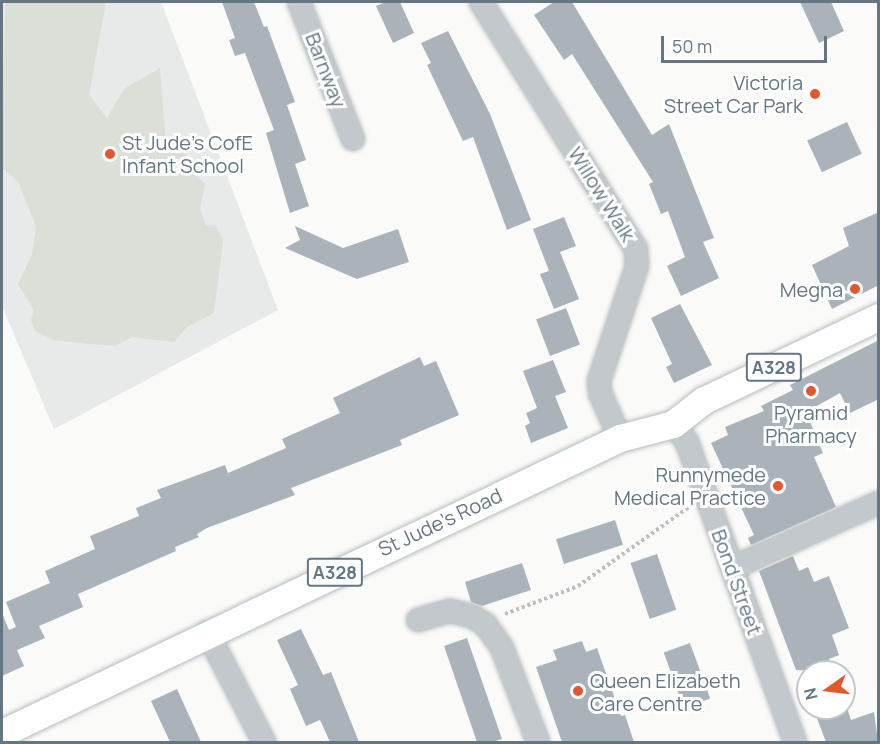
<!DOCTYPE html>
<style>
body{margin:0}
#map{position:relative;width:880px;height:744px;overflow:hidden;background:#fafaf8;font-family:Manrope,sans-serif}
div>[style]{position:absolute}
.built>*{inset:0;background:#e8e9e9}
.green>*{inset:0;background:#dadfd7}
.building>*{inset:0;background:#aab3b9;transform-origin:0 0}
.path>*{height:4px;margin-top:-2px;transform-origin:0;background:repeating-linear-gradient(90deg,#bbbfc2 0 3px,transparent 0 6px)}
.roads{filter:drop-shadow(0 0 2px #b5babe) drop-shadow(0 0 2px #b5babe)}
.minor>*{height:22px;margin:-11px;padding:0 11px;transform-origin:11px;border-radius:11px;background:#c3c8cc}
.major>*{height:27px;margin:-13.5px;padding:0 13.5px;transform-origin:13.5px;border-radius:13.5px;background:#fff}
.dots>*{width:16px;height:16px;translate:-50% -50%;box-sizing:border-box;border:3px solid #fff;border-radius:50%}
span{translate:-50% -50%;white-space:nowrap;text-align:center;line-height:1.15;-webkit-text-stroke:6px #fff;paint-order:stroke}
.shield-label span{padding:2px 4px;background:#fff;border:2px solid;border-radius:4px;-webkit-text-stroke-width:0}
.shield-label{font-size:18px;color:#657683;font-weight:700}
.street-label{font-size:20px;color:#657683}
.poi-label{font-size:20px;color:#657683}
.right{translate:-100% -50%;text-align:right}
.left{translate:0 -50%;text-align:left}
.frame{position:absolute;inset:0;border:3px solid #657683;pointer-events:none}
.north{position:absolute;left:796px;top:660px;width:60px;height:60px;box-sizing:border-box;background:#fff;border:2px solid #c1c8cd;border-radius:50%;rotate:256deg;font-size:16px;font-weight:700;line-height:24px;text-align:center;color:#657683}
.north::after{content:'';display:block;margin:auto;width:21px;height:27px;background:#e4572e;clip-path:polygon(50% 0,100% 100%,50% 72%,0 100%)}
.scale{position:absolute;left:661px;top:36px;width:166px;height:27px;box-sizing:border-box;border:3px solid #657683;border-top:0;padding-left:8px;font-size:18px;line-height:21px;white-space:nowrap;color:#657683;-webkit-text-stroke:4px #fff;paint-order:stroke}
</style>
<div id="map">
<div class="built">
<i style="clip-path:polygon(2px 2px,161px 2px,278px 310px,54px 429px,2px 306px)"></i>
</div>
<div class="green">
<i style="clip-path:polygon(5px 2px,106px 2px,89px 95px,107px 118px,124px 89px,160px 68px,165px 135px,183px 148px,191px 171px,205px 184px,200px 209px,206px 225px,215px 225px,223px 241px,214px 313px,187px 327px,174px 342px,132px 337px,115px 346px,90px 344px,53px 340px,35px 331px,31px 320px,34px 310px,18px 284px,32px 254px,36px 226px,18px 182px,2px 167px)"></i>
</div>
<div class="building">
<i style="clip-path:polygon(222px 2px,254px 2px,264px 27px,267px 26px,295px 102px,287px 105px,306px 160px,295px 164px,309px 206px,290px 213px,266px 133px,274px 130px,245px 53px,235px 56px,229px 40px,235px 38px)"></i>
<i style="clip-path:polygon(386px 2px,400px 2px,414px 33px,393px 43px,376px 6px)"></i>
<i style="clip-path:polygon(554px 2px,572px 2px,652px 135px,669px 124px,714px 238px,703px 242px,719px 278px,681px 296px,667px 266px,685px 257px,668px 211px,661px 214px,649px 184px,653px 182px,572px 54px,564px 60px,534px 15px)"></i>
<i style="clip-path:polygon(800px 2px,831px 2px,844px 31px,819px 43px)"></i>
<i style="clip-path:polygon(448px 31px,490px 114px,531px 220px,507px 230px,473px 137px,463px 141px,427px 65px,431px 63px,421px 43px)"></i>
<i style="left:847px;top:122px;width:35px;height:44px;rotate:65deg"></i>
<i style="clip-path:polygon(879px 212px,879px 285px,832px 309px,812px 265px,849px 246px,843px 228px)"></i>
<i style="clip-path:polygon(564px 217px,576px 246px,560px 252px,579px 299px,554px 309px,540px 274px,549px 271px,533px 229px)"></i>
<i style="clip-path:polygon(295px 226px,343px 248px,398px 229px,409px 262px,357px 279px,285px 248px,300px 240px)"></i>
<i style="clip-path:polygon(680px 304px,712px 365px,674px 383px,666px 367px,672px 364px,651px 318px)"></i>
<i style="left:566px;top:308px;width:39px;height:32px;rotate:69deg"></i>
<i style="clip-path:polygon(879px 340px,879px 399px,850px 413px,840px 393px,806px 412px,823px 453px,814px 457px,836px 507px,751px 545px,748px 538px,754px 535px,711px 443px,728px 435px,725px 427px,764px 411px,761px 406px,793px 390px,790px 385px)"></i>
<i style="clip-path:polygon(420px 357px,424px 366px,436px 361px,459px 415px,400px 440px,402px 445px,291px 488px,295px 495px,207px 528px,197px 534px,199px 537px,175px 547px,176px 551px,78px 594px,83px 607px,39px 626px,45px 638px,17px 650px,24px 666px,2px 676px,2px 613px,9px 630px,16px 627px,6px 602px,50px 583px,45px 571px,95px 549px,90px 536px,139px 516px,136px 508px,161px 498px,157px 490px,225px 465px,228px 473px,286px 448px,282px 439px,340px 413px,333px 398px)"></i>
<i style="clip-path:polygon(553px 360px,566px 392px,555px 396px,568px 428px,531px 443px,525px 426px,530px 423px,526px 413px,537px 408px,523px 371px)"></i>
<i style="left:615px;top:520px;width:26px;height:62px;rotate:72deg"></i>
<i style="left:657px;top:554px;width:59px;height:28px;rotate:71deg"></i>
<i style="clip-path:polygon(793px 556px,799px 571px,808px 567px,814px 582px,829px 576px,849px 628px,832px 635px,839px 655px,829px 659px,834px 672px,796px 670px,759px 571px)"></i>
<i style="clip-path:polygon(522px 563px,531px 590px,482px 606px,471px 602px,465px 582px)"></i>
<i style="clip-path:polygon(301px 629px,323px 675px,331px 672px,359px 742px,330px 742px,320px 720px,306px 726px,290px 689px,298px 685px,277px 640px)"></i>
<i style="clip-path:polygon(467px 638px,502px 739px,492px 742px,477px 742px,444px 646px)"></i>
<i style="clip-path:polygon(582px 641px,586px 652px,597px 648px,621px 716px,625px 715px,634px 742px,562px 742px,536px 667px,557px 660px,553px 650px)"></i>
<i style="left:690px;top:643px;width:59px;height:28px;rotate:70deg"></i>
<i style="clip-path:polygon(177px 689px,201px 742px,170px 742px,151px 701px)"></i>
<i style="clip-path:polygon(813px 708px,847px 708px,851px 720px,874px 712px,878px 742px,826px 742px)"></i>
</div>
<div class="path">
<i style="left:505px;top:614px;width:78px;rotate:-21deg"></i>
<i style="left:578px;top:586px;width:136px;rotate:-35.4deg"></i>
</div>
<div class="roads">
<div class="minor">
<i style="left:299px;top:2px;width:147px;rotate:68.5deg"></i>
<i style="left:481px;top:2px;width:292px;rotate:57.9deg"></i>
<i style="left:636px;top:249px;width:17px;rotate:87deg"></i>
<i style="left:637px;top:266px;width:121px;rotate:108.3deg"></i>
<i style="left:599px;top:381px;width:12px;rotate:85deg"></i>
<i style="left:600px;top:393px;width:49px;rotate:66deg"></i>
<i style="left:673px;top:424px;width:23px;rotate:52deg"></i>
<i style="left:687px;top:442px;width:319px;rotate:70.2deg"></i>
<i style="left:732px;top:568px;width:160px;rotate:-24deg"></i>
<i style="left:418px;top:620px;width:33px;rotate:-16deg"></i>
<i style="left:450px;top:611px;width:23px;rotate:13deg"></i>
<i style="left:472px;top:616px;width:17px;rotate:33deg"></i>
<i style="left:486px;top:625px;width:28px;rotate:55deg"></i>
<i style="left:502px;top:648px;width:101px;rotate:69deg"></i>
<i style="left:207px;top:632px;width:124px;rotate:62.6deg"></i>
</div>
<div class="major">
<i style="left:2px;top:733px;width:685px;rotate:-25.52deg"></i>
<i style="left:620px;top:438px;width:55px;rotate:-14.8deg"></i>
<i style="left:673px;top:424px;width:39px;rotate:-38deg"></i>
<i style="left:704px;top:400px;width:193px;rotate:-25.5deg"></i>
</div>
</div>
<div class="dots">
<i style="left:815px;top:94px;background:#e4572e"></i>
<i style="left:110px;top:154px;background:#e4572e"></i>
<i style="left:855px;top:289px;background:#e4572e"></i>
<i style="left:811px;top:391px;background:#e4572e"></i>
<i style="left:778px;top:486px;background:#e4572e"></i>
<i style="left:578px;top:691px;background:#e4572e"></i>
</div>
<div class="shield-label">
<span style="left:774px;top:367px">A328</span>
<span style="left:335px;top:572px">A328</span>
</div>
<div class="street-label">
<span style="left:326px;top:70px;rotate:69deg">Barnway</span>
<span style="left:602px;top:194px;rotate:58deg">Willow Walk</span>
<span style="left:440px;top:522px;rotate:-25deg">St Jude's Road</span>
<span style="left:737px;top:582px;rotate:70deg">Bond Street</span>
</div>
<div class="poi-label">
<span class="right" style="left:803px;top:94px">Victoria<br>Street Car Park</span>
<span class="left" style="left:122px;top:154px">St Jude's CofE<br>Infant School</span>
<span class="right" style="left:843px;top:289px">Megna</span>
<span style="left:811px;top:424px">Pyramid<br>Pharmacy</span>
<span class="right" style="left:766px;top:486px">Runnymede<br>Medical Practice</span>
<span class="left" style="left:590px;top:692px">Queen Elizabeth<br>Care Centre</span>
</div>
<div class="frame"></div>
<div class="north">N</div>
<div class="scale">50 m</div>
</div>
